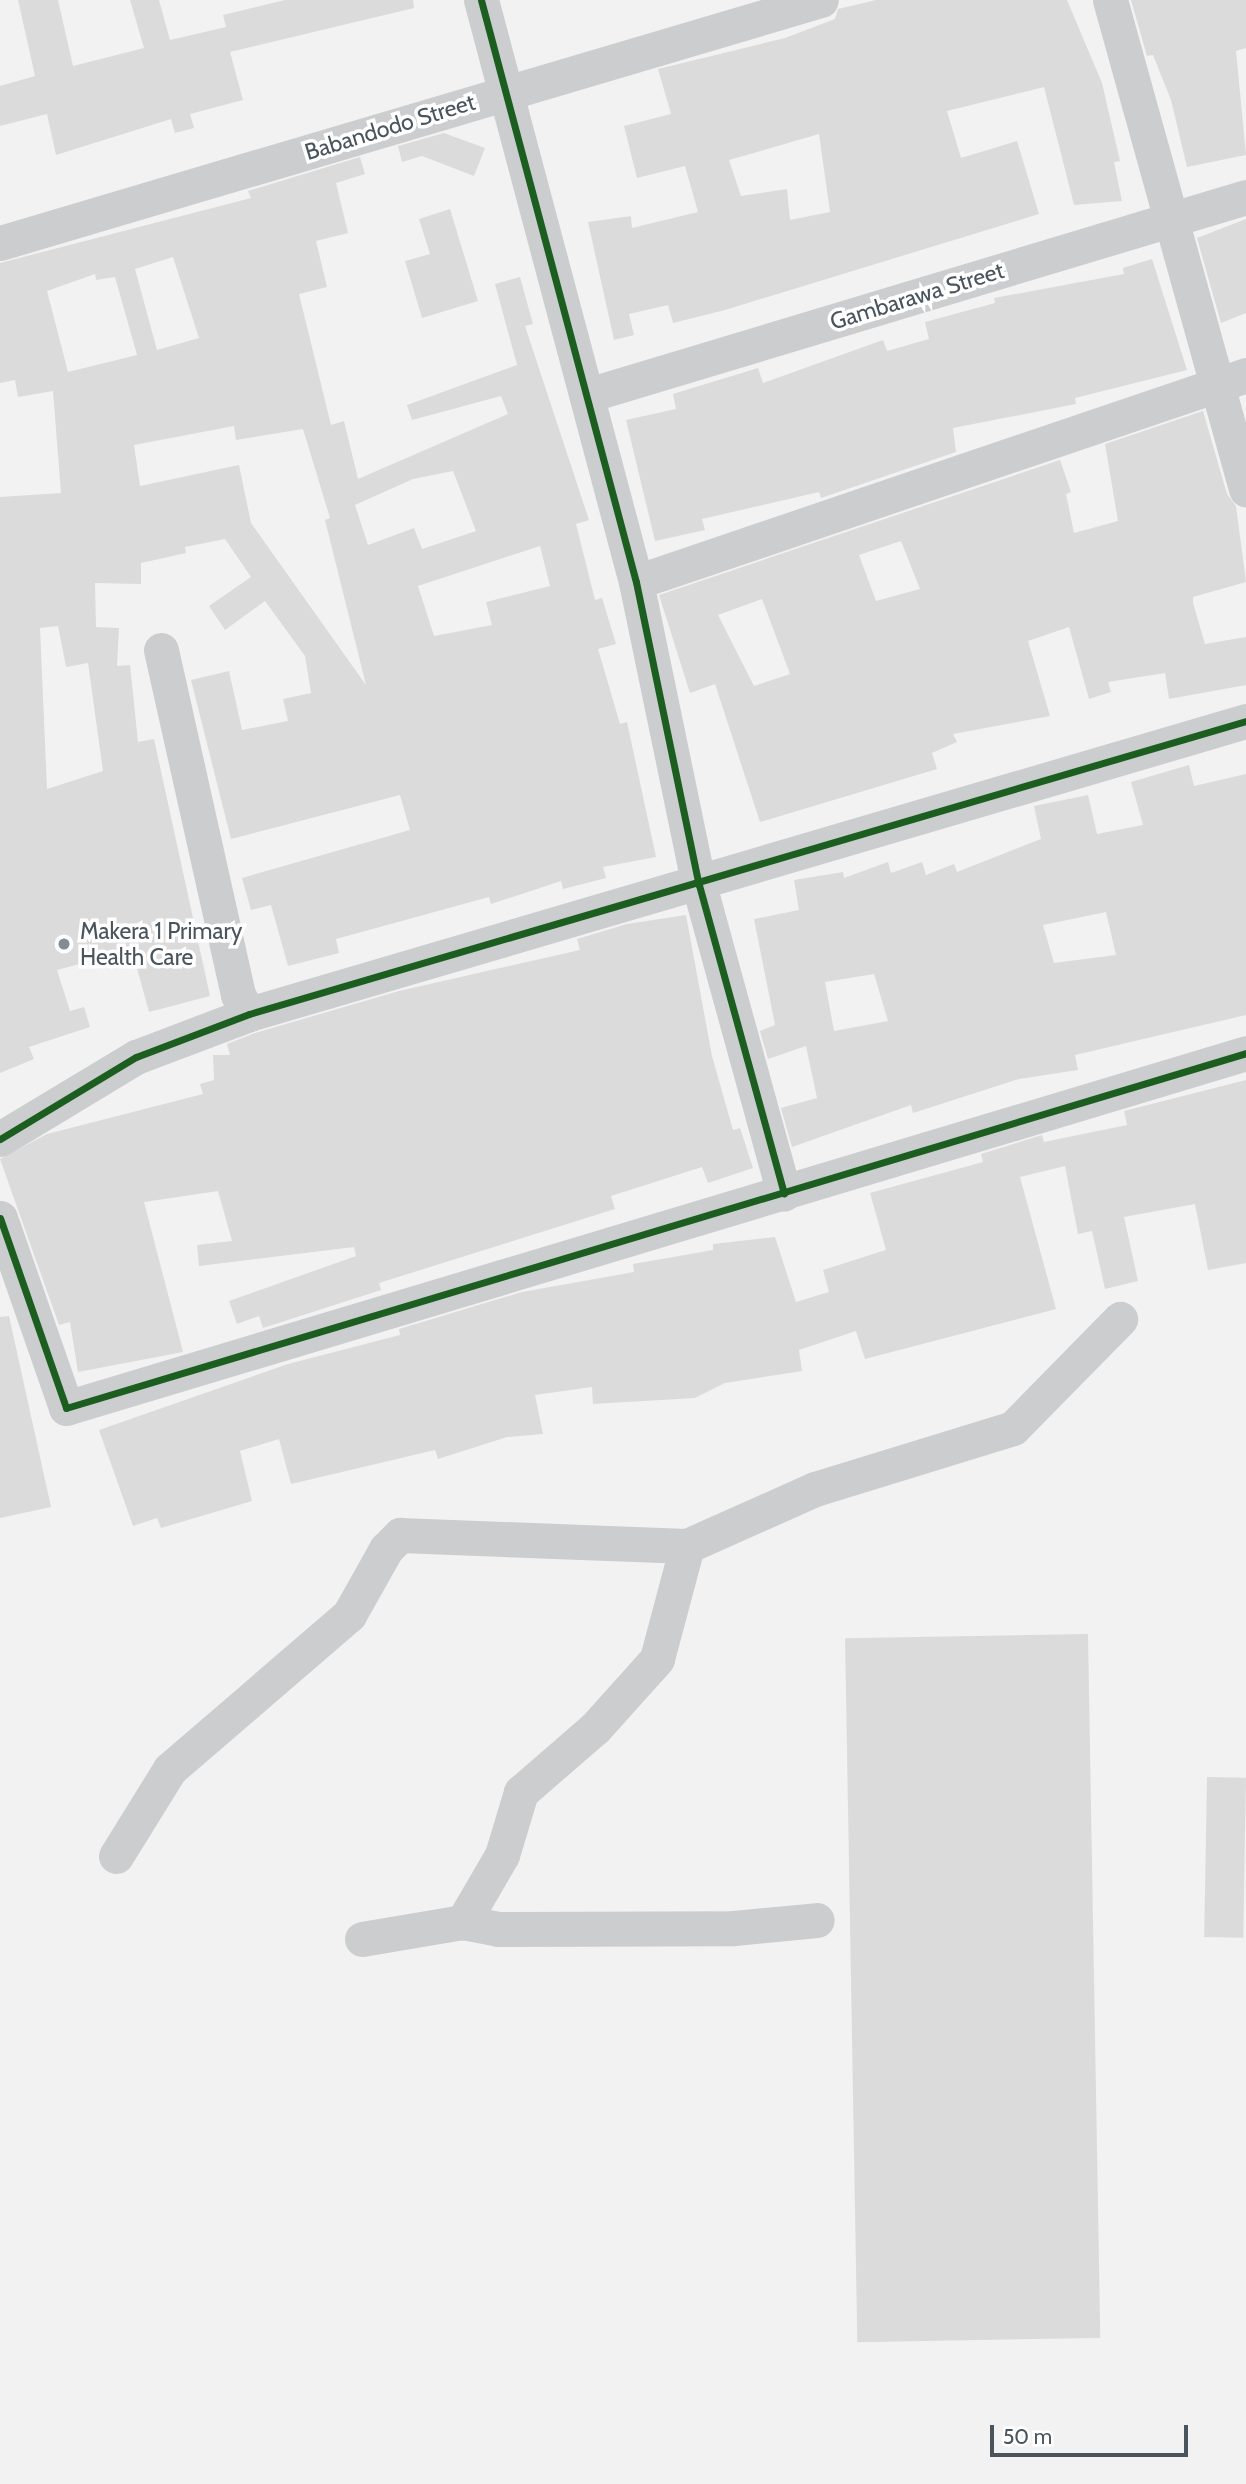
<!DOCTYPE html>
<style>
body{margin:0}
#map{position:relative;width:1246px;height:2484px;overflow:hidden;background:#f2f2f2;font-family:Cabin,sans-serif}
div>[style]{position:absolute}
.building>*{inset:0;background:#dbdbdc;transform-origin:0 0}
.minor>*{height:35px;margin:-17.5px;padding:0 17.5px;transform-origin:17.5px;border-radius:17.5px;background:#cbcdcf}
.cycleway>*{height:7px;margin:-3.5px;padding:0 3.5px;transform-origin:3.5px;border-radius:3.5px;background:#1b5e20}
.dots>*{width:19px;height:19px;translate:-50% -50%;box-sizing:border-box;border:4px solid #fff;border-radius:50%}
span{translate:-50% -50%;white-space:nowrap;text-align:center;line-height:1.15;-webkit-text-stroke:7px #fff;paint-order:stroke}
.street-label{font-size:23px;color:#49545d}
.poi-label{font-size:23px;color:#49545d}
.left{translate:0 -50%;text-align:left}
.scale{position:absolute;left:990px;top:2425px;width:198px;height:32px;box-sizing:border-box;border:4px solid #49545d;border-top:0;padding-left:9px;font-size:21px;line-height:24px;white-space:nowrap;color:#49545d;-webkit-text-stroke:5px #fff;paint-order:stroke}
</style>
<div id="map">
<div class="building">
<i style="clip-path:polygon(18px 0,58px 0,73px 66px,144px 48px,130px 0,159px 0,170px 40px,226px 27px,223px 15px,285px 0,413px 0,414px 8px,230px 52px,243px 100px,190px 114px,194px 128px,175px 133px,171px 119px,56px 155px,47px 114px,0 126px,0 86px,35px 76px)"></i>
<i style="clip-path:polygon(evenodd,876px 0,1067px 0,1102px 83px,1120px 161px,1114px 162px,1122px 201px,1074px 205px,1044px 87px,947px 111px,961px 158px,1017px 141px,1039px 214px,725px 310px,673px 323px,668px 305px,629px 314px,634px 335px,614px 340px,588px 222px,631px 216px,632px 228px,698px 212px,685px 166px,637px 178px,624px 126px,671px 114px,658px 69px,785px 38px,835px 19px,838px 9px,876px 0,819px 134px,830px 212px,790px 220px,787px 189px,741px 196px,729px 160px,819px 134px)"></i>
<i style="clip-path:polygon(1131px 0,1246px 0,1246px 48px,1236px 51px,1246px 155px,1187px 167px,1171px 100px,1153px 55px,1147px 56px)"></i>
<i style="clip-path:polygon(444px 133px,485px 148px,474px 176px,422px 156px,402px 162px,398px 146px)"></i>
<i style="clip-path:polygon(evenodd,360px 157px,365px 174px,336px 183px,348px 233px,316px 241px,327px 287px,299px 294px,331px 425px,344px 421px,358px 479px,508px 414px,501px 396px,412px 420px,407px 405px,517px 365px,495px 284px,520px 277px,533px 324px,525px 326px,589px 520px,576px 524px,595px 600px,602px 598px,616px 644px,598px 649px,620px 724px,627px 722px,656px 857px,603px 867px,606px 878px,563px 889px,561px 881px,491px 904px,489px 897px,336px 939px,339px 953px,288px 966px,271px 905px,251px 910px,242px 878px,410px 830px,400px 795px,231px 839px,191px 680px,229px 671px,242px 730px,288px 721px,283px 699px,311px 693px,305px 656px,265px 601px,225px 630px,209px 606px,251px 577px,225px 539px,185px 547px,186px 553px,141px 563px,141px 584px,95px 583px,96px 627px,119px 628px,117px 666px,130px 665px,138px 742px,154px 739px,210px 996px,149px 1012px,132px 950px,57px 970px,70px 1011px,84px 1007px,90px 1027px,29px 1047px,34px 1059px,0 1073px,0 497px,61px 493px,53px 391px,18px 397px,15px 380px,0 383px,0 263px,251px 198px,248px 191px,360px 157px,173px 257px,199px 338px,157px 350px,135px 269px,173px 257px,360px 157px,95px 274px,96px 280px,115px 277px,137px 355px,68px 372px,47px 291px,95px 274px,360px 157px,234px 426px,236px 440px,303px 429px,330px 518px,325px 520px,366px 685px,251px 523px,239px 465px,140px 486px,134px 445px,234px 426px,360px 157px,453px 471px,476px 531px,422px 549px,414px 528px,368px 545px,355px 505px,413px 479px,453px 471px,360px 157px,540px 546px,550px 586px,486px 602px,492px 625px,434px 636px,418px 586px,540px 546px,360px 157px,58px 626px,66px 667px,88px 663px,103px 771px,47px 789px,40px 628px,58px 626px)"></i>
<i style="clip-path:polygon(450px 209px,478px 301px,422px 318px,405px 261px,430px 254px,419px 219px)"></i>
<i style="clip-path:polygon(1246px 219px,1246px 313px,1221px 323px,1197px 238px)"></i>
<i style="clip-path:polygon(1152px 259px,1187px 370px,1075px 398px,1076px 404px,953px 428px,956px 452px,821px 498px,819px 492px,702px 519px,705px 530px,655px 541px,626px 420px,676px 409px,673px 394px,758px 368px,763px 383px,883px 340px,887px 351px,929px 339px,925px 322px,995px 303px,994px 298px,1124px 274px,1123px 268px)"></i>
<i style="clip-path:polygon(evenodd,1203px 411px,1227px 494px,1236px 506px,1246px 582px,1193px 597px,1193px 603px,1205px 644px,1246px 637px,1246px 685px,1169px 699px,1165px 673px,1108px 682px,1111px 692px,1089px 699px,1069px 627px,1028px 641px,1050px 716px,953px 734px,957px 742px,932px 753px,937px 769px,760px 822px,715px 684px,690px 693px,659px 595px,1060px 460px,1071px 492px,1066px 494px,1074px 533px,1118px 521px,1105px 444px,1203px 411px,901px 541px,920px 589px,876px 601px,859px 555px,901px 541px,1203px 411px,762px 599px,790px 674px,754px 686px,718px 615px,762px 599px)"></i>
<i style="clip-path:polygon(evenodd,1189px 765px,1194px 786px,1246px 774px,1246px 1015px,1075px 1055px,1078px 1070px,1019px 1079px,913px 1113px,911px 1105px,792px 1147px,781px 1108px,817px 1098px,806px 1046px,768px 1059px,760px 1031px,775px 1025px,754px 919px,799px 910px,794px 880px,843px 872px,844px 878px,888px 862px,891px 873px,922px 862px,926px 875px,954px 864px,957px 872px,1041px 839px,1034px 806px,1088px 795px,1097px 834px,1143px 825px,1131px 782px,1189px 765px,1106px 912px,1116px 955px,1054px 963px,1043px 925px,1106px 912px,1189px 765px,874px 974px,888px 1021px,834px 1031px,825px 982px,874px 974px)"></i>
<i style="clip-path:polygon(686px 915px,712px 1056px,733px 1130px,740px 1128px,753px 1168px,708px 1183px,702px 1167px,611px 1196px,615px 1209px,379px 1283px,381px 1290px,263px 1328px,259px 1316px,237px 1324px,229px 1301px,356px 1256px,354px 1247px,199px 1266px,197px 1245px,232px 1241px,218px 1191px,144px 1202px,183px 1352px,78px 1372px,70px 1322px,59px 1325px,0 1159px,47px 1134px,203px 1094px,200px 1084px,214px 1080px,213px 1055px,230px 1055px,227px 1044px,255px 1033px,399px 991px,580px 950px,577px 939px,627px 924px)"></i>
<i style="clip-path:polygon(1246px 1080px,1246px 1263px,1208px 1270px,1195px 1204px,1124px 1217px,1138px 1281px,1105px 1289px,1092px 1231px,1078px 1234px,1065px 1166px,1020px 1177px,1056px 1309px,865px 1359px,856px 1331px,799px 1350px,802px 1371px,725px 1383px,695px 1398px,593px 1404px,592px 1387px,535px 1395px,543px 1434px,507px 1437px,438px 1459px,435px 1450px,291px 1484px,279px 1439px,240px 1451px,252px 1501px,161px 1528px,157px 1518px,133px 1526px,99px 1430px,288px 1364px,400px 1335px,399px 1329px,522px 1292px,634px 1272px,633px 1264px,713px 1250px,713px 1244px,775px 1237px,796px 1302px,829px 1292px,823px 1270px,886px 1250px,870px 1193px,983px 1162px,981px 1154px,1042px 1135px,1044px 1142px,1127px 1125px,1124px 1111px)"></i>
<i style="clip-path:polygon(9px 1316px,51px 1507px,0 1518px,0 1317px)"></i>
<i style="left:1088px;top:1634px;width:704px;height:243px;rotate:89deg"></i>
<i style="left:1207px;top:1777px;width:39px;height:160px;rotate:1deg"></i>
</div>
<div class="minor">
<i style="left:481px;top:0;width:602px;rotate:75.09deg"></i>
<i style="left:636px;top:582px;width:309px;rotate:78.3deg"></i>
<i style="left:699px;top:885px;width:320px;rotate:74.6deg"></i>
<i style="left:1110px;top:0;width:508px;rotate:74.46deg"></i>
<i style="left:0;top:243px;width:856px;rotate:-16.49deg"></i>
<i style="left:588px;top:395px;width:687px;rotate:-16.75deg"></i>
<i style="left:636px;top:582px;width:644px;rotate:-18.74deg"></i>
<i style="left:161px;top:650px;width:353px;rotate:77.4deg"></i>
<i style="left:238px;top:995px;width:22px;rotate:60deg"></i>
<i style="left:0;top:1139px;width:159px;rotate:-31.1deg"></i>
<i style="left:136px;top:1057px;width:121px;rotate:-20.8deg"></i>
<i style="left:249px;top:1014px;width:1039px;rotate:-16.38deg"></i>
<i style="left:0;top:1218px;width:201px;rotate:70.8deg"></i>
<i style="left:66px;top:1408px;width:1232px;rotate:-16.74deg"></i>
<i style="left:687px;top:1546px;width:117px;rotate:104.9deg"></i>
<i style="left:657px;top:1659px;width:93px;rotate:131.9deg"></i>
<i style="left:595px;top:1728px;width:98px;rotate:139.1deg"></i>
<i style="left:521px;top:1792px;width:66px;rotate:106.8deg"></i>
<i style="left:502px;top:1855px;width:78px;rotate:120.2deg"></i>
<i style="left:463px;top:1922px;width:37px;rotate:11deg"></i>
<i style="left:499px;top:1929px;width:235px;rotate:-0.2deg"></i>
<i style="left:734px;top:1928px;width:83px;rotate:-5.5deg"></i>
<i style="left:116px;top:1856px;width:102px;rotate:-58.2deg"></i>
<i style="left:170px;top:1769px;width:236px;rotate:-40.7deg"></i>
<i style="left:349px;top:1615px;width:76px;rotate:-60.7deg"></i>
<i style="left:386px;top:1549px;width:20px;rotate:-45deg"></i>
<i style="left:400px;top:1535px;width:287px;rotate:2.2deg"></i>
<i style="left:687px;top:1546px;width:140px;rotate:-24deg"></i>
<i style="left:815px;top:1489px;width:207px;rotate:-17.1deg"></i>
<i style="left:1013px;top:1428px;width:153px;rotate:-45.5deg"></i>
<i style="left:362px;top:1939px;width:102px;rotate:-9.6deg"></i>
</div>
<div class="cycleway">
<i style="left:481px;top:0;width:602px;rotate:75.09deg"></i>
<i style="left:636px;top:582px;width:309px;rotate:78.3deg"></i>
<i style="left:699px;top:885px;width:320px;rotate:74.6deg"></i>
<i style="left:0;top:1139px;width:159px;rotate:-31.1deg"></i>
<i style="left:136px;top:1057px;width:121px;rotate:-20.8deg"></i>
<i style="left:249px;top:1014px;width:1039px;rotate:-16.38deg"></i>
<i style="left:0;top:1218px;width:201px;rotate:70.8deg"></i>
<i style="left:66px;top:1408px;width:1232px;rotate:-16.74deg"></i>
</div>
<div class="dots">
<i style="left:64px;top:944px;background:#848b91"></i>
</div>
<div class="street-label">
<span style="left:390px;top:127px;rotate:-17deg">Babandodo Street</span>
<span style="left:917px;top:296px;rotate:-17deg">Gambarawa Street</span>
</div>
<div class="poi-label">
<span class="left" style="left:80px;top:944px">Makera 1 Primary<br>Health Care</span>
</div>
<div class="scale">50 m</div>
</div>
